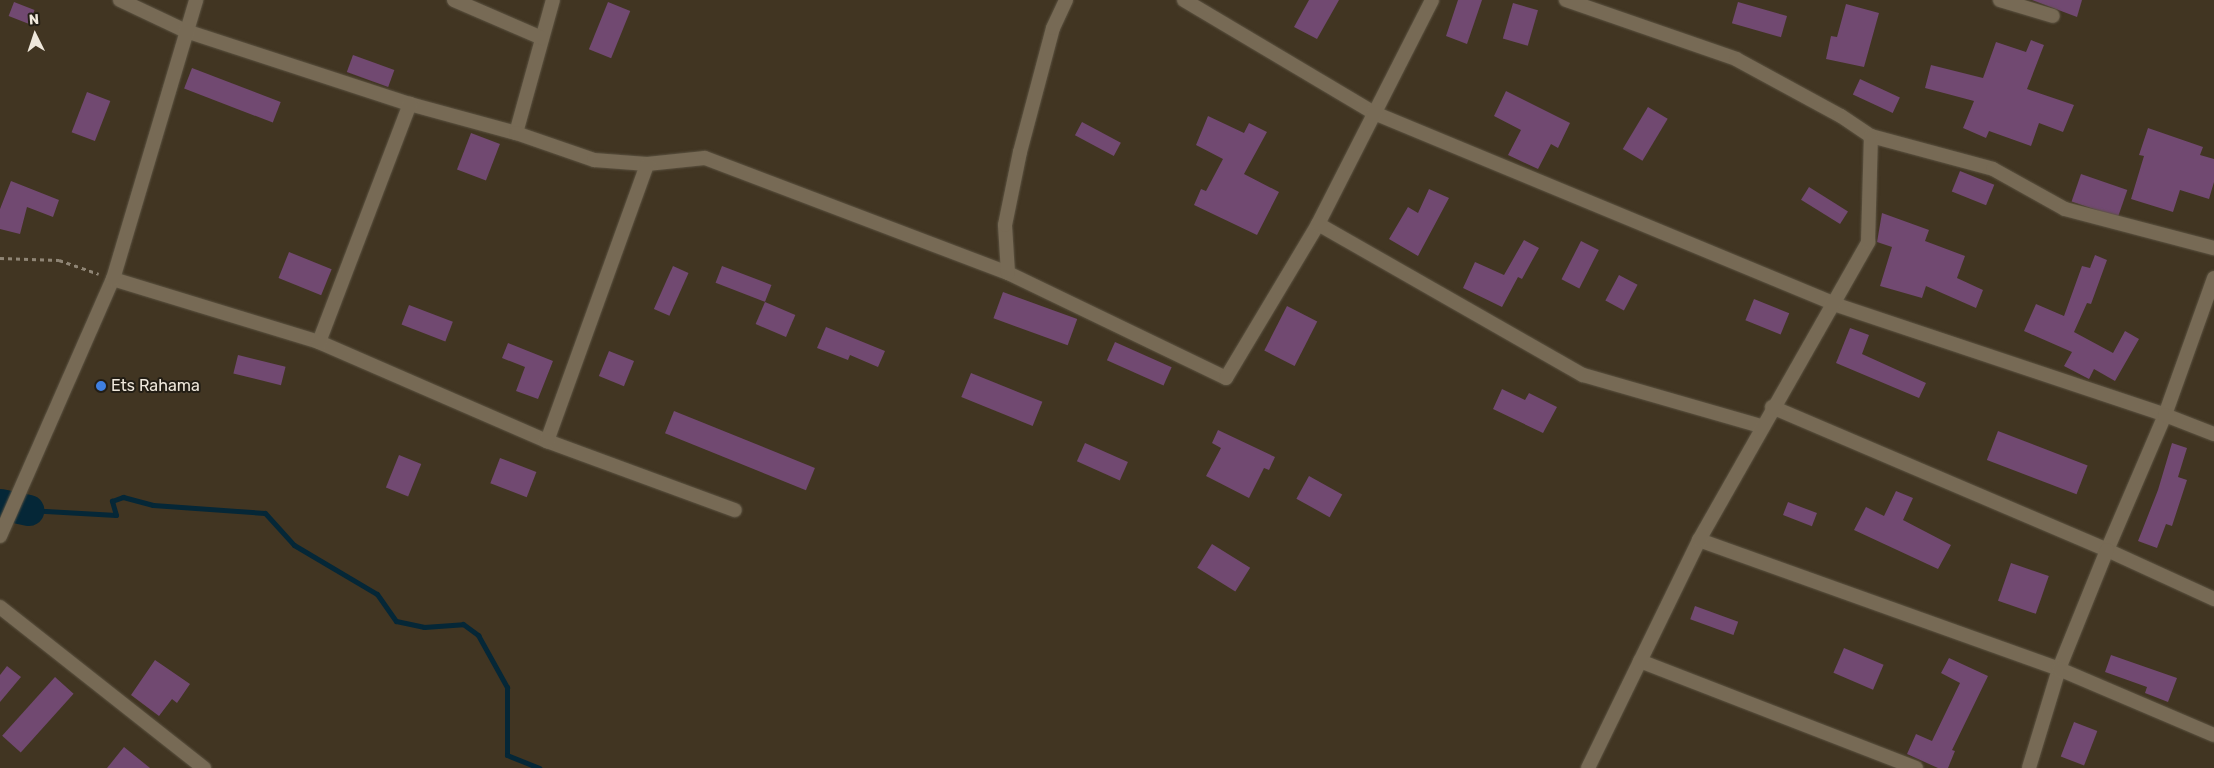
<!DOCTYPE html>
<style>
body{margin:0}
#map{position:relative;width:2214px;height:768px;overflow:hidden;background:#413522;font-family:Rubik,sans-serif}
div>[style]{position:absolute}
.stream>*{height:5px;margin:-2.5px;padding:0 2.5px;transform-origin:2.5px;border-radius:2.5px;background:#052737}
.river>*{height:31px;margin:-15.5px;padding:0 15.5px;transform-origin:15.5px;border-radius:15.5px;background:#052737}
.building>*{inset:0;background:#714971;transform-origin:0 0}
.path>*{height:3px;margin-top:-1.5px;transform-origin:0;background:repeating-linear-gradient(90deg,#8f8575 0 4px,transparent 0 8px)}
.roads{filter:drop-shadow(0 0 1px #5b5241) drop-shadow(0 0 1px #5b5241)}
.minor>*{height:14px;margin:-7px;padding:0 7px;transform-origin:7px;border-radius:7px;background:#776a55}
.dots>*{width:14px;height:14px;translate:-50% -50%;box-sizing:border-box;border:2px solid #231e15;border-radius:50%}
span{translate:-50% -50%;white-space:nowrap;text-align:center;line-height:1.15;-webkit-text-stroke:4px #231e15;paint-order:stroke}
.poi-label{font-size:16px;color:#efe8dc}
.left{translate:0 -50%;text-align:left}
.north{position:absolute;left:10px;top:10px;width:50px;height:50px;-webkit-text-stroke:4px #231e15;paint-order:stroke;rotate:356deg;font-size:14px;font-weight:700;line-height:20px;text-align:center;color:#efe8dc}
.north::after{content:'';display:block;margin:auto;width:18px;height:22px;background:#efe8dc;clip-path:polygon(50% 0,100% 100%,50% 72%,0 100%)}
</style>
<div id="map">
<div class="stream">
<i style="left:28px;top:510px;width:88px;rotate:3.3deg"></i>
<i style="left:116px;top:515px;width:15px;rotate:-106deg"></i>
<i style="left:112px;top:501px;width:12px;rotate:-20deg"></i>
<i style="left:123px;top:497px;width:31px;rotate:15deg"></i>
<i style="left:153px;top:505px;width:112px;rotate:4.1deg"></i>
<i style="left:265px;top:513px;width:43px;rotate:47.8deg"></i>
<i style="left:294px;top:545px;width:96px;rotate:30.6deg"></i>
<i style="left:377px;top:594px;width:33px;rotate:55deg"></i>
<i style="left:396px;top:621px;width:29px;rotate:12deg"></i>
<i style="left:424px;top:627px;width:39px;rotate:-4deg"></i>
<i style="left:463px;top:624px;width:19px;rotate:36deg"></i>
<i style="left:478px;top:635px;width:60px;rotate:60.9deg"></i>
<i style="left:507px;top:687px;width:68px;rotate:90deg"></i>
<i style="left:507px;top:755px;width:35px;rotate:22deg"></i>
</div>
<div class="river">
<i style="left:0;top:504px;width:29px;rotate:12deg"></i>
</div>
<div class="building">
<i style="clip-path:polygon(1309px 0,1339px 0,1317px 39px,1294px 27px)"></i>
<i style="clip-path:polygon(1458px 0,1482px 0,1467px 44px,1446px 36px)"></i>
<i style="clip-path:polygon(2032px 0,2082px 0,2077px 17px)"></i>
<i style="left:14px;top:2px;width:22px;height:15px;rotate:21deg"></i>
<i style="left:608px;top:2px;width:24px;height:51px;rotate:22deg"></i>
<i style="left:1738px;top:2px;width:51px;height:22px;rotate:16deg"></i>
<i style="left:1513px;top:3px;width:26px;height:37px;rotate:16deg"></i>
<i style="clip-path:polygon(1846px 4px,1879px 13px,1864px 67px,1826px 59px,1831px 36px,1837px 37px)"></i>
<i style="clip-path:polygon(2031px 40px,2044px 45px,2027px 89px,2074px 105px,2063px 132px,2039px 123px,2031px 146px,1989px 131px,1986px 138px,1963px 128px,1974px 101px,1925px 88px,1931px 65px,1983px 78px,1996px 42px,2026px 52px)"></i>
<i style="left:353px;top:55px;width:44px;height:18px;rotate:20deg"></i>
<i style="left:192px;top:68px;width:95px;height:22px;rotate:21deg"></i>
<i style="left:1860px;top:79px;width:44px;height:17px;rotate:25deg"></i>
<i style="clip-path:polygon(1506px 91px,1570px 123px,1558px 148px,1551px 144px,1538px 169px,1508px 155px,1521px 130px,1494px 116px)"></i>
<i style="left:87px;top:92px;width:25px;height:43px;rotate:21deg"></i>
<i style="left:1648px;top:107px;width:23px;height:49px;rotate:31deg"></i>
<i style="clip-path:polygon(1208px 116px,1244px 133px,1249px 123px,1267px 132px,1244px 174px,1279px 192px,1257px 235px,1194px 205px,1201px 189px,1206px 191px,1223px 159px,1196px 145px)"></i>
<i style="left:1082px;top:122px;width:44px;height:15px;rotate:28deg"></i>
<i style="clip-path:polygon(2148px 128px,2203px 147px,2200px 155px,2214px 159px,2214px 182px,2209px 199px,2180px 190px,2173px 212px,2131px 199px,2144px 156px,2139px 155px)"></i>
<i style="left:471px;top:133px;width:31px;height:39px;rotate:21deg"></i>
<i style="left:1960px;top:171px;width:37px;height:22px;rotate:22deg"></i>
<i style="left:2081px;top:174px;width:49px;height:29px;rotate:19deg"></i>
<i style="clip-path:polygon(11px 181px,59px 200px,53px 217px,27px 207px,20px 234px,0 229px,0 209px)"></i>
<i style="left:1809px;top:187px;width:46px;height:15px;rotate:32deg"></i>
<i style="clip-path:polygon(1429px 189px,1449px 198px,1418px 256px,1389px 239px,1408px 207px,1418px 213px)"></i>
<i style="clip-path:polygon(1882px 213px,1929px 230px,1925px 241px,1965px 256px,1957px 278px,1983px 290px,1976px 308px,1926px 286px,1922px 298px,1880px 286px,1892px 247px,1877px 242px)"></i>
<i style="clip-path:polygon(1524px 240px,1539px 248px,1522px 279px,1518px 277px,1502px 307px,1463px 288px,1475px 262px,1504px 275px)"></i>
<i style="left:1581px;top:241px;width:20px;height:43px;rotate:27deg"></i>
<i style="left:289px;top:252px;width:46px;height:28px;rotate:22deg"></i>
<i style="clip-path:polygon(2095px 255px,2107px 260px,2091px 304px,2087px 303px,2074px 332px,2113px 353px,2125px 331px,2139px 339px,2115px 381px,2094px 369px,2089px 379px,2064px 366px,2072px 352px,2024px 331px,2036px 304px,2064px 316px,2082px 266px,2090px 268px)"></i>
<i style="left:673px;top:266px;width:17px;height:47px;rotate:24deg"></i>
<i style="left:722px;top:266px;width:53px;height:18px;rotate:21deg"></i>
<i style="left:1619px;top:275px;width:21px;height:29px;rotate:28deg"></i>
<i style="left:1003px;top:292px;width:79px;height:28px;rotate:20deg"></i>
<i style="left:1754px;top:299px;width:38px;height:23px;rotate:22deg"></i>
<i style="left:765px;top:302px;width:33px;height:24px;rotate:23deg"></i>
<i style="left:409px;top:305px;width:47px;height:21px;rotate:21deg"></i>
<i style="left:1287px;top:306px;width:34px;height:50px;rotate:27deg"></i>
<i style="clip-path:polygon(826px 327px,885px 351px,878px 367px,850px 355px,848px 360px,817px 348px)"></i>
<i style="clip-path:polygon(1850px 328px,1869px 335px,1862px 354px,1926px 383px,1919px 398px,1836px 363px)"></i>
<i style="left:1115px;top:342px;width:62px;height:20px;rotate:24deg"></i>
<i style="clip-path:polygon(508px 343px,553px 361px,538px 399px,516px 391px,525px 367px,502px 358px)"></i>
<i style="left:609px;top:351px;width:27px;height:27px;rotate:22deg"></i>
<i style="left:238px;top:355px;width:49px;height:19px;rotate:14deg"></i>
<i style="left:971px;top:373px;width:77px;height:26px;rotate:22deg"></i>
<i style="clip-path:polygon(1502px 389px,1525px 400px,1529px 393px,1557px 407px,1543px 433px,1493px 409px)"></i>
<i style="left:674px;top:411px;width:152px;height:24px;rotate:22deg"></i>
<i style="clip-path:polygon(1218px 430px,1275px 457px,1269px 470px,1264px 468px,1249px 498px,1206px 476px,1221px 448px,1212px 443px)"></i>
<i style="left:1998px;top:431px;width:96px;height:31px;rotate:21deg"></i>
<i style="left:1085px;top:443px;width:47px;height:20px;rotate:24deg"></i>
<i style="clip-path:polygon(2172px 443px,2187px 448px,2178px 477px,2187px 480px,2172px 526px,2166px 524px,2157px 548px,2138px 541px,2158px 490px)"></i>
<i style="left:399px;top:455px;width:24px;height:35px;rotate:22deg"></i>
<i style="left:500px;top:458px;width:39px;height:27px;rotate:21deg"></i>
<i style="left:1309px;top:476px;width:38px;height:26px;rotate:29deg"></i>
<i style="clip-path:polygon(1896px 491px,1913px 498px,1903px 520px,1951px 545px,1938px 569px,1854px 530px,1866px 507px,1884px 516px)"></i>
<i style="left:1788px;top:502px;width:31px;height:14px;rotate:21deg"></i>
<i style="left:1212px;top:544px;width:45px;height:28px;rotate:32deg"></i>
<i style="left:2011px;top:563px;width:40px;height:40px;rotate:19deg"></i>
<i style="left:1695px;top:606px;width:46px;height:14px;rotate:20deg"></i>
<i style="left:1844px;top:648px;width:43px;height:27px;rotate:23deg"></i>
<i style="clip-path:polygon(2111px 655px,2177px 678px,2168px 702px,2145px 693px,2147px 687px,2105px 672px)"></i>
<i style="clip-path:polygon(1949px 658px,1988px 676px,1952px 750px,1955px 751px,1948px 768px,1938px 768px,1907px 754px,1916px 734px,1932px 741px,1960px 683px,1941px 673px)"></i>
<i style="clip-path:polygon(155px 660px,190px 684px,177px 703px,172px 699px,159px 716px,131px 695px)"></i>
<i style="clip-path:polygon(7px 666px,21px 677px,0 702px,0 675px)"></i>
<i style="left:55px;top:677px;width:25px;height:79px;rotate:42deg"></i>
<i style="left:2074px;top:722px;width:25px;height:37px;rotate:21deg"></i>
<i style="clip-path:polygon(124px 747px,150px 768px,107px 768px)"></i>
</div>
<div class="path">
<i style="left:0;top:258px;width:59px;rotate:1.9deg"></i>
<i style="left:59px;top:260px;width:42px;rotate:19.3deg"></i>
</div>
<div class="roads">
<div class="minor">
<i style="left:120px;top:0;width:73px;rotate:25.2deg"></i>
<i style="left:186px;top:31px;width:236px;rotate:18.1deg"></i>
<i style="left:410px;top:104px;width:110px;rotate:15.3deg"></i>
<i style="left:516px;top:133px;width:138px;rotate:-74.5deg"></i>
<i style="left:454px;top:0;width:96px;rotate:23.4deg"></i>
<i style="left:1184px;top:0;width:221px;rotate:30.7deg"></i>
<i style="left:1374px;top:113px;width:498px;rotate:22.5deg"></i>
<i style="left:1834px;top:304px;width:349px;rotate:18.5deg"></i>
<i style="left:2165px;top:415px;width:147px;rotate:113.2deg"></i>
<i style="left:2107px;top:550px;width:118px;rotate:24.6deg"></i>
<i style="left:1566px;top:0;width:180px;rotate:19.1deg"></i>
<i style="left:1736px;top:59px;width:119px;rotate:28.5deg"></i>
<i style="left:1841px;top:116px;width:36px;rotate:34deg"></i>
<i style="left:1871px;top:136px;width:126px;rotate:15.1deg"></i>
<i style="left:1993px;top:169px;width:82px;rotate:29.1deg"></i>
<i style="left:2065px;top:209px;width:154px;rotate:14.7deg"></i>
<i style="left:2000px;top:0;width:55px;rotate:16.8deg"></i>
<i style="left:516px;top:133px;width:83px;rotate:19.1deg"></i>
<i style="left:594px;top:160px;width:53px;rotate:4.3deg"></i>
<i style="left:647px;top:164px;width:58px;rotate:-5.9deg"></i>
<i style="left:705px;top:158px;width:324px;rotate:20.8deg"></i>
<i style="left:1008px;top:273px;width:242px;rotate:25.7deg"></i>
<i style="left:1226px;top:378px;width:179px;rotate:-59.1deg"></i>
<i style="left:1318px;top:224px;width:251px;rotate:-63deg"></i>
<i style="left:1318px;top:224px;width:305px;rotate:29.7deg"></i>
<i style="left:1583px;top:375px;width:185px;rotate:16deg"></i>
<i style="left:1008px;top:273px;width:48px;rotate:-93.6deg"></i>
<i style="left:1005px;top:225px;width:75px;rotate:-78.4deg"></i>
<i style="left:1020px;top:152px;width:128px;rotate:-75.1deg"></i>
<i style="left:1053px;top:28px;width:31px;rotate:-65deg"></i>
<i style="left:2214px;top:278px;width:145px;rotate:109.7deg"></i>
<i style="left:2165px;top:415px;width:53px;rotate:21.2deg"></i>
<i style="left:113px;top:279px;width:215px;rotate:17deg"></i>
<i style="left:319px;top:342px;width:249px;rotate:23.5deg"></i>
<i style="left:547px;top:441px;width:200px;rotate:20.2deg"></i>
<i style="left:319px;top:342px;width:255px;rotate:-69.1deg"></i>
<i style="left:1772px;top:407px;width:364px;rotate:23.1deg"></i>
<i style="left:2107px;top:550px;width:128px;rotate:112deg"></i>
<i style="left:2059px;top:669px;width:103px;rotate:106.9deg"></i>
<i style="left:547px;top:441px;width:294px;rotate:-70.1deg"></i>
<i style="left:0;top:536px;width:281px;rotate:-66.3deg"></i>
<i style="left:113px;top:279px;width:291px;rotate:-73.4deg"></i>
<i style="left:1699px;top:540px;width:382px;rotate:19.7deg"></i>
<i style="left:2059px;top:669px;width:168px;rotate:23.1deg"></i>
<i style="left:0;top:607px;width:260px;rotate:38.3deg"></i>
<i style="left:1640px;top:661px;width:296px;rotate:21.2deg"></i>
<i style="left:1588px;top:768px;width:254px;rotate:-64deg"></i>
<i style="left:1699px;top:540px;width:343px;rotate:-60.4deg"></i>
<i style="left:1868px;top:242px;width:106px;rotate:-88.4deg"></i>
</div>
</div>
<div class="dots">
<i style="left:101px;top:386px;background:#3f7fe0"></i>
</div>
<div class="poi-label">
<span class="left" style="left:111px;top:386px">Ets Rahama</span>
</div>
<div class="north">N</div>
</div>
